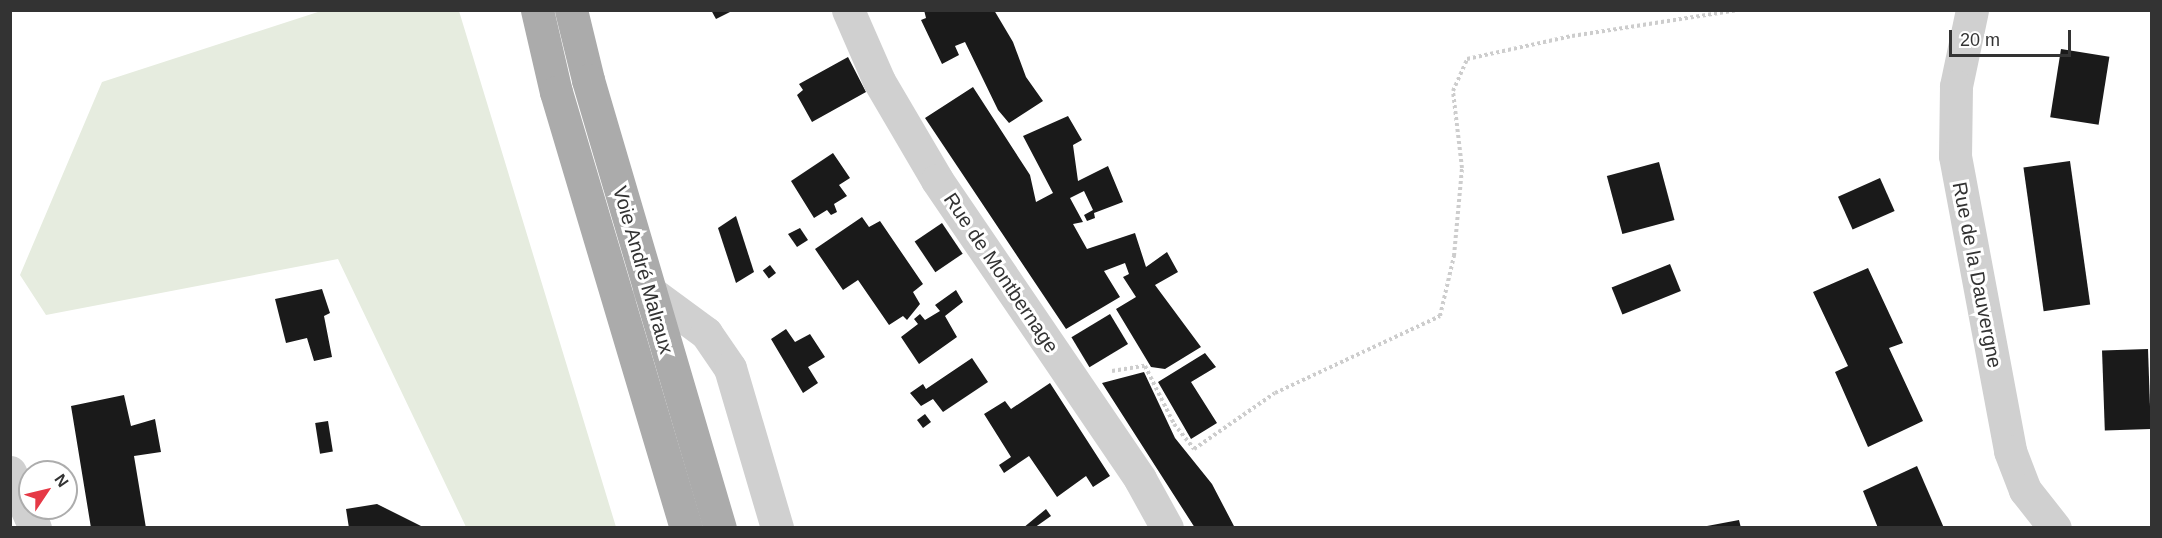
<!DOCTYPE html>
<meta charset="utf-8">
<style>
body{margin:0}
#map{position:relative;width:2162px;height:538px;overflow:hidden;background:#fff;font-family:Helvetica,sans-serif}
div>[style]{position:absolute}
.green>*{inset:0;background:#e6ecdf}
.building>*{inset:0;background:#1a1a1a;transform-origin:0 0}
.path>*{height:4px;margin-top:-2px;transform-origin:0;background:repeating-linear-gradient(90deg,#cdcdcd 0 3px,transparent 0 6px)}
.minor>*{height:33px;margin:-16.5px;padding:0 16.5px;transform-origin:16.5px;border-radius:16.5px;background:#d0d0d0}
.major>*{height:33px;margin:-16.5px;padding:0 16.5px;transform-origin:16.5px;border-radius:16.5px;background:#ababab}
span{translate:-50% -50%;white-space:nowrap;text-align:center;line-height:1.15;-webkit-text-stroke:6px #fff;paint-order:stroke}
.street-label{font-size:20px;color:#333}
.frame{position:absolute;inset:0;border:12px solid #333;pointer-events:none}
.north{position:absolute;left:18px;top:460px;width:60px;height:60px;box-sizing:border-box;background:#fff;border:2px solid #adadad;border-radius:50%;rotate:55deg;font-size:16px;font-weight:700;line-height:24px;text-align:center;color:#333}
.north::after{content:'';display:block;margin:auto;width:21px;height:27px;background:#e63946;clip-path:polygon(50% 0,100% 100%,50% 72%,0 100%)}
.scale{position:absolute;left:1949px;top:30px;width:122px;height:27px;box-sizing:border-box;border:3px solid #333;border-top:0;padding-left:8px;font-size:18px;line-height:21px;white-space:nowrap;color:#333;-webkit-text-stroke:4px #fff;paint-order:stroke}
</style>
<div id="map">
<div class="green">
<i style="clip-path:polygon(321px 11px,459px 11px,616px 527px,466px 527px,338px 259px,46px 315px,20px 275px,102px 82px)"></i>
</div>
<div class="building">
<i style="clip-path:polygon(711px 10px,734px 10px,716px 19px)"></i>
<i style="clip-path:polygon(924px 10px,994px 10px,1013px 42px,1026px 77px,1043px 101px,1009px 123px,998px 110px,965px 42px,955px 46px,959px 55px,942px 64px,921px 20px,926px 18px)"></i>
<i style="left:2061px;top:49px;width:49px;height:69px;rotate:9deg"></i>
<i style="clip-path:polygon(848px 57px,866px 92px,812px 122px,797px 95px,803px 90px,799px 84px)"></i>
<i style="clip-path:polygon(973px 87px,1030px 175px,1036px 202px,1053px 193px,1023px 136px,1068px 116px,1082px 140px,1073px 145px,1078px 181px,1108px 166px,1123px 202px,1094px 213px,1095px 218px,1087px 221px,1084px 215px,1093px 210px,1084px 191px,1070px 198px,1083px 222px,1073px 224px,1087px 249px,1135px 233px,1146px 267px,1167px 252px,1178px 272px,1155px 285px,1201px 347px,1165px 369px,1151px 367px,1116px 309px,1136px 297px,1123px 277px,1129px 274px,1125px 263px,1104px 271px,1120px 297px,1066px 329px,925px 118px)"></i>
<i style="clip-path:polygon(833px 153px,850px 178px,839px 185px,847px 196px,834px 204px,837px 212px,831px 215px,827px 210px,814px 218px,791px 181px)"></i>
<i style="left:2070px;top:161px;width:145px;height:47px;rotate:82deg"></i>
<i style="left:1659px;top:162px;width:60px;height:54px;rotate:75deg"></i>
<i style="left:1880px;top:178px;width:36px;height:46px;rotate:66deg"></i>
<i style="clip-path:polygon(736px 216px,754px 272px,736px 283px,718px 228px)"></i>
<i style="clip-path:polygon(862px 217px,869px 227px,880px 221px,923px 284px,913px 292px,920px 304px,907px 320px,903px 316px,889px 325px,858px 280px,843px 290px,815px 249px)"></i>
<i style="left:942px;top:223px;width:37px;height:33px;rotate:56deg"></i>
<i style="clip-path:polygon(800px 228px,808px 240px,797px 247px,788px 234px)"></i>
<i style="left:1670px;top:264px;width:29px;height:63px;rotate:68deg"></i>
<i style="left:770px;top:265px;width:10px;height:9px;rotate:53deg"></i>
<i style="clip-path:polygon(1868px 268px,1903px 343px,1889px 348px,1923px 421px,1868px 447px,1835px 372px,1848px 366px,1813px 292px)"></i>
<i style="clip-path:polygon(322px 289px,330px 313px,324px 316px,332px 357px,314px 361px,307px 338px,286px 343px,275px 299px)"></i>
<i style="clip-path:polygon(956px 290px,963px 302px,945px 316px,957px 337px,919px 364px,901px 337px,918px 324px,914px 319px,920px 314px,925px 320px,940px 311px,935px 305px)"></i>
<i style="left:1110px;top:314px;width:35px;height:45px;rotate:59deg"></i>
<i style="clip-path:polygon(786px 329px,795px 342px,810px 334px,825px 357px,808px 367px,818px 383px,803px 393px,771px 339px)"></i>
<i style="left:2148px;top:349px;width:80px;height:46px;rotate:88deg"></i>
<i style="clip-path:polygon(1205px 353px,1216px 367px,1191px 382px,1217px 423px,1191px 439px,1158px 382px)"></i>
<i style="clip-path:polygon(972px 358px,988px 382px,943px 412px,933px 399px,921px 406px,910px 393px,923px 384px,926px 389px)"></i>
<i style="clip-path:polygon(1144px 372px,1175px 438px,1212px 484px,1235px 528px,1195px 528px,1102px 383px)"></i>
<i style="clip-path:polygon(1050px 383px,1110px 476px,1093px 487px,1086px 476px,1057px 497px,1029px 456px,1004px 473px,999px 465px,1011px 457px,984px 414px,1005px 401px,1011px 409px)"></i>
<i style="clip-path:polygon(124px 395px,131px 426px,155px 419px,161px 452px,134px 456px,146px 528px,91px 528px,71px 406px)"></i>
<i style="left:925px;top:414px;width:10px;height:10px;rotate:53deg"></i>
<i style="left:328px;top:421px;width:31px;height:13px;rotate:81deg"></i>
<i style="clip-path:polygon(1917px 466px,1944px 528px,1878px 528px,1863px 491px)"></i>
<i style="clip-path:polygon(377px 504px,425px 528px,349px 528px,346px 509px)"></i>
<i style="clip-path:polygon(1046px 509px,1051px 516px,1034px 528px,1023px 528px)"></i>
<i style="clip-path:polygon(1739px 520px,1741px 528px,1707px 528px,1707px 526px)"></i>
</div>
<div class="path">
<i style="left:1112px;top:371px;width:33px;rotate:-9deg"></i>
<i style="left:1145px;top:366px;width:65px;rotate:63.4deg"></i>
<i style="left:1174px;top:424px;width:32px;rotate:51deg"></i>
<i style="left:1194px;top:449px;width:98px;rotate:-34.7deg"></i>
<i style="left:1275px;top:393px;width:182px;rotate:-25deg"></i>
<i style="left:1440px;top:316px;width:62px;rotate:-76.9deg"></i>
<i style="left:1454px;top:256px;width:88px;rotate:-84.8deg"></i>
<i style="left:1462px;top:168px;width:78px;rotate:-96.7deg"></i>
<i style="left:1453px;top:91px;width:35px;rotate:-66deg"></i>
<i style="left:1467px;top:59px;width:107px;rotate:-12.4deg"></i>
<i style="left:1572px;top:36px;width:168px;rotate:-8.9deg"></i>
</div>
<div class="minor">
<i style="left:848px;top:10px;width:77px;rotate:66.4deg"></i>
<i style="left:879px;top:81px;width:115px;rotate:59.6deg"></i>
<i style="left:937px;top:180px;width:361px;rotate:55.8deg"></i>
<i style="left:1140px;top:479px;width:56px;rotate:61.1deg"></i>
<i style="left:1972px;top:10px;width:78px;rotate:101.9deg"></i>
<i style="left:1956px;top:86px;width:70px;rotate:90.8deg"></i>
<i style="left:1955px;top:156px;width:300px;rotate:79.4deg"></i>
<i style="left:2010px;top:451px;width:42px;rotate:69deg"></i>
<i style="left:2025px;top:490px;width:48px;rotate:51.7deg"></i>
<i style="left:649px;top:291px;width:71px;rotate:36.4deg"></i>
<i style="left:706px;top:333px;width:42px;rotate:55.6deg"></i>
<i style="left:730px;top:368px;width:167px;rotate:73.6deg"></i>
<i style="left:10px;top:472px;width:61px;rotate:65.9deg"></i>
</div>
<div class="major">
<i style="left:537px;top:10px;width:84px;rotate:77deg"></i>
<i style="left:556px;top:92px;width:455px;rotate:73.4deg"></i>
<i style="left:571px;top:10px;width:72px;rotate:76.3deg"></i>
<i style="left:588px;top:80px;width:467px;rotate:73.6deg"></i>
</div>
<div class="street-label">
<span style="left:643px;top:270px;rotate:74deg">Voie André Malraux</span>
<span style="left:1001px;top:273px;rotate:56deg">Rue de Montbernage</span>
<span style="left:1977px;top:275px;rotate:79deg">Rue de la Dauvergne</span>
</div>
<div class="frame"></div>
<div class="north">N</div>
<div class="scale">20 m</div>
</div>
